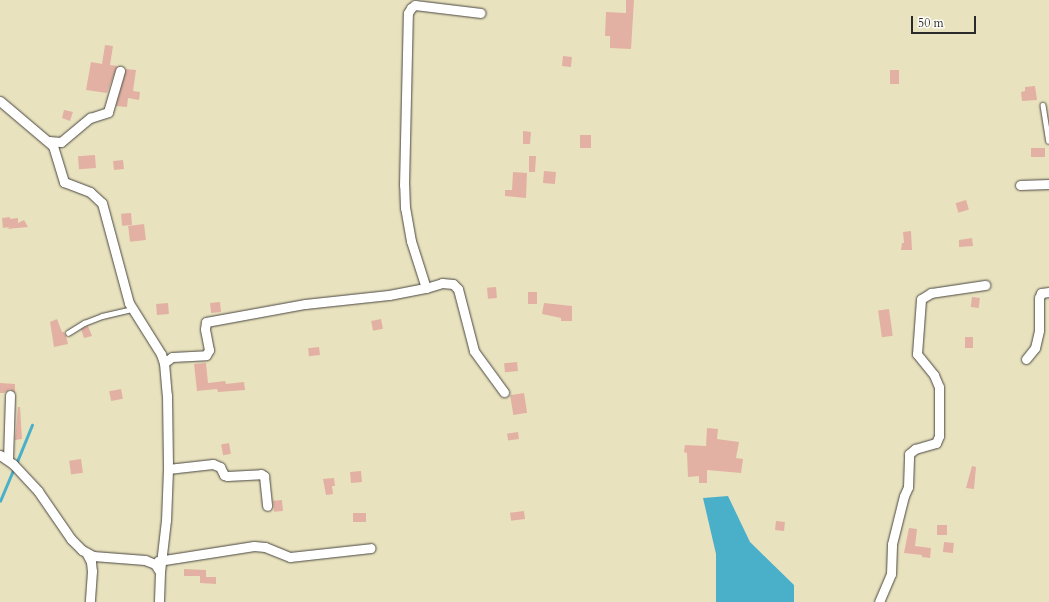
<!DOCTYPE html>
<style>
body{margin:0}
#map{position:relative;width:1049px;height:602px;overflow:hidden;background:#e9e2be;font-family:Cardo,serif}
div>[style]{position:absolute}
.water>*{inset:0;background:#4ab0ca}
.stream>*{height:2.5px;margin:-1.25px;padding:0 1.25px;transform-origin:1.25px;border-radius:1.25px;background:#4ab0ca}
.building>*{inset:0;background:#e2b1a3;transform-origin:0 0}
.roads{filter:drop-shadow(0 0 1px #484641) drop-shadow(0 0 1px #484641)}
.lane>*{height:4.5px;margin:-2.25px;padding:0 2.25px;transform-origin:2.25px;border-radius:2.25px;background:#fff}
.street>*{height:9px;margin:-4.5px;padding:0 4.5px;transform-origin:4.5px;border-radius:4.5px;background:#fff}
span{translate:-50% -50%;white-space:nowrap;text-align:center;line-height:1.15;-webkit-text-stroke:3.5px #fdfcf7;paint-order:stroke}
.scale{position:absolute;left:911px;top:16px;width:65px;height:18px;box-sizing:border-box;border:2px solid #2b2b2b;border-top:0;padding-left:5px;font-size:12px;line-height:14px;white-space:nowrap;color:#2b2b2b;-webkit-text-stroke:3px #fdfcf7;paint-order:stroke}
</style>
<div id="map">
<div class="water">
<i style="clip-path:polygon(728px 496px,750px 542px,794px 585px,794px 602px,716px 602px,716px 554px,703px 498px)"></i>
</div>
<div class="stream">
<i style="left:16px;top:464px;width:42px;rotate:-67.7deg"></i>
<i style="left:0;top:501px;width:36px;rotate:-67deg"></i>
</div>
<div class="building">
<i style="clip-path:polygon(626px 0,634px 0,631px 49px,610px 48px,610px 36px,605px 36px,606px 12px,626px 13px)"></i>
<i style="clip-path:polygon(105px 45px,113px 46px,110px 65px,117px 66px,107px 93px,86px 90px,91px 62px,102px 64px)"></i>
<i style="left:563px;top:56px;width:9px;height:10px;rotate:6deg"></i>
<i style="clip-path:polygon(126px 69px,136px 70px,133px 91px,140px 92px,139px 100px,128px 98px,127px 107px,116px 106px)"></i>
<i style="left:890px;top:70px;width:9px;height:14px"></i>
<i style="clip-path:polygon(1035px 86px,1037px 100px,1022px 101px,1021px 92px,1025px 91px,1025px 87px)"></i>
<i style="clip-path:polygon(64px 110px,73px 112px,70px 121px,62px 118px)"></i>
<i style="clip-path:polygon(523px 131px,531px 132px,530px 144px,523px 144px)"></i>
<i style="left:580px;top:135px;width:11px;height:13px"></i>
<i style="left:1045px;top:148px;width:9px;height:14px;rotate:90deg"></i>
<i style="left:95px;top:155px;width:13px;height:17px;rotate:86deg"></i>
<i style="clip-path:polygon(529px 156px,536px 156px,535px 172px,529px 172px)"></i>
<i style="left:123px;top:160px;width:9px;height:10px;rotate:84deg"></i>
<i style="left:544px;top:171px;width:12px;height:12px;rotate:5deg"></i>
<i style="clip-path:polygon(513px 172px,527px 173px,526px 198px,505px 196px,505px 190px,512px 190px)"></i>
<i style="left:966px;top:200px;width:10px;height:11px;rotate:73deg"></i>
<i style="left:131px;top:213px;width:12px;height:10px;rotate:85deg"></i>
<i style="clip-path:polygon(10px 217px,10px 219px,18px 218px,18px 223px,24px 220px,28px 227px,7px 229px,10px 227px,3px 228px,2px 218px)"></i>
<i style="left:144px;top:224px;width:16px;height:16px;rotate:83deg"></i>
<i style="clip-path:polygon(911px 231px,912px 250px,901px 250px,902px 243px,904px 243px,903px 232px)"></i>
<i style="clip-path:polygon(972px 238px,973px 246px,959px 247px,959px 240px)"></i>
<i style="left:496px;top:287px;width:11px;height:9px;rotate:85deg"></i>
<i style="left:528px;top:292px;width:9px;height:12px"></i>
<i style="left:972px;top:297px;width:8px;height:10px;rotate:7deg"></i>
<i style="left:220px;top:302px;width:10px;height:10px;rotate:84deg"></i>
<i style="left:168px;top:303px;width:11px;height:12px;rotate:85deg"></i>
<i style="clip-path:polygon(544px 303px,572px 306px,572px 321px,561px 321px,561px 318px,542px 314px)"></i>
<i style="left:889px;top:309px;width:27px;height:11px;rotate:82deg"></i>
<i style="clip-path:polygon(57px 319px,62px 332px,64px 332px,66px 336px,68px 344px,54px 347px,50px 322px)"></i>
<i style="left:381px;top:319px;width:10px;height:10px;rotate:79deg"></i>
<i style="clip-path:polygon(88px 326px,92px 336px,84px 338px,81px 329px)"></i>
<i style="left:965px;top:337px;width:8px;height:11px"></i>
<i style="left:319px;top:347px;width:8px;height:11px;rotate:83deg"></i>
<i style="left:517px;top:362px;width:9px;height:13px;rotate:84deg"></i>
<i style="clip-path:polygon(206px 363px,208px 383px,225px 381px,226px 384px,244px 382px,245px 390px,218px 392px,217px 389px,197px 391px,194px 364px)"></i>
<i style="clip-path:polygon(0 383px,15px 384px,15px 393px,10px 389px,4px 393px,0 393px)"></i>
<i style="left:121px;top:389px;width:10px;height:12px;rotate:79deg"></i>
<i style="left:524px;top:393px;width:20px;height:14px;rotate:81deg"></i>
<i style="clip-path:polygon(18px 407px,20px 407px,22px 439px,15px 440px)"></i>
<i style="clip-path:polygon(707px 428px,718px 429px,717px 439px,739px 442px,736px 458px,743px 459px,741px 473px,707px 470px,707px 483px,699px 483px,699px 476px,688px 477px,687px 453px,684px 452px,685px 445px,706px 446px)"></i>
<i style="left:518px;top:432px;width:7px;height:11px;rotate:82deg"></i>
<i style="left:229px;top:443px;width:11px;height:8px;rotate:80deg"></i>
<i style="left:81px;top:459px;width:14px;height:12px;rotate:82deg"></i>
<i style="clip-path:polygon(972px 466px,976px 467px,974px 489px,966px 488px)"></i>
<i style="left:361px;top:471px;width:11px;height:11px;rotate:85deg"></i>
<i style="clip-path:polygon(334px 478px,335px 486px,332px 486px,333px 494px,326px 495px,323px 479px)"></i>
<i style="left:282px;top:500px;width:11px;height:9px;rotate:85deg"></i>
<i style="left:524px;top:511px;width:8px;height:14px;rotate:83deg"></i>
<i style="left:366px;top:513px;width:9px;height:13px;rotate:90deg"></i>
<i style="left:776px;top:521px;width:9px;height:9px;rotate:6deg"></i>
<i style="left:937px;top:525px;width:10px;height:10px"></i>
<i style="clip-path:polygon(909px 528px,917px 529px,915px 546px,931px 548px,930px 558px,922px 557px,922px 555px,904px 553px)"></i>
<i style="left:944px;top:542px;width:10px;height:10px;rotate:6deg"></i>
<i style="clip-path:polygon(184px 569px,206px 570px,206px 577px,216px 577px,216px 584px,200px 583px,200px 576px,184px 576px)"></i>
</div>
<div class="roads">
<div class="lane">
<i style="left:1043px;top:105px;width:36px;rotate:81deg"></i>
<i style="left:68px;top:333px;width:19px;rotate:-32deg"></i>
<i style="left:84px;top:323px;width:19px;rotate:-21deg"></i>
<i style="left:102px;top:316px;width:31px;rotate:-13deg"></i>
</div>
<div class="street">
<i style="left:0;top:101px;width:70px;rotate:40.3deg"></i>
<i style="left:53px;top:146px;width:38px;rotate:73deg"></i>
<i style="left:64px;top:182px;width:28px;rotate:21deg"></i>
<i style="left:90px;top:192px;width:16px;rotate:43deg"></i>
<i style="left:102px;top:203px;width:104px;rotate:74.9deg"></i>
<i style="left:129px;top:303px;width:60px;rotate:57.9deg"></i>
<i style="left:161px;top:354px;width:9px;rotate:72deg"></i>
<i style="left:164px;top:363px;width:32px;rotate:85deg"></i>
<i style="left:167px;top:395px;width:74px;rotate:89.2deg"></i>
<i style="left:168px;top:469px;width:51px;rotate:92.2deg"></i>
<i style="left:166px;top:520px;width:52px;rotate:96.6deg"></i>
<i style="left:49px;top:141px;width:12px;rotate:5deg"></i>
<i style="left:61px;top:142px;width:38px;rotate:-40deg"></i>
<i style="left:90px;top:118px;width:19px;rotate:-18deg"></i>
<i style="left:108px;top:112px;width:43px;rotate:-73.7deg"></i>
<i style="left:1020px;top:185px;width:29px;rotate:-2deg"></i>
<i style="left:426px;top:288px;width:49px;rotate:-107.7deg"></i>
<i style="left:411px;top:241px;width:34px;rotate:-100deg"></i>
<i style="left:405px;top:208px;width:23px;rotate:-92deg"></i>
<i style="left:404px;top:185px;width:172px;rotate:-88.7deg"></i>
<i style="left:408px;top:13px;width:6px;rotate:-59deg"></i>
<i style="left:411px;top:8px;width:5px;rotate:-37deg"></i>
<i style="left:415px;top:5px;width:66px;rotate:6.9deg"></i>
<i style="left:1026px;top:359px;width:14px;rotate:-51deg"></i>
<i style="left:1035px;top:348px;width:18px;rotate:-77deg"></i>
<i style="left:1039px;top:330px;width:32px;rotate:-90deg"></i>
<i style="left:1039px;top:298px;width:5px;rotate:-68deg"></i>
<i style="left:1041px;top:293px;width:8px;rotate:-7deg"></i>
<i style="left:164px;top:363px;width:10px;rotate:-37deg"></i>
<i style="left:172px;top:357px;width:34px;rotate:-3deg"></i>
<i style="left:206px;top:355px;width:6px;rotate:-59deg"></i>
<i style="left:209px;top:350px;width:21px;rotate:-101deg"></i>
<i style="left:205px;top:329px;width:7px;rotate:-82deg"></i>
<i style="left:206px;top:322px;width:101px;rotate:-10.3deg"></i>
<i style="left:305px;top:304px;width:84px;rotate:-6.1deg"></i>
<i style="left:389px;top:295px;width:38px;rotate:-11deg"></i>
<i style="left:426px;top:288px;width:17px;rotate:-17deg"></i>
<i style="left:442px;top:283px;width:11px;rotate:5deg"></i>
<i style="left:453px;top:284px;width:7px;rotate:45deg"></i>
<i style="left:458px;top:289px;width:64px;rotate:75.5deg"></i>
<i style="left:474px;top:351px;width:51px;rotate:53.8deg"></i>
<i style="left:0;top:455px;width:16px;rotate:35deg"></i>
<i style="left:13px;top:464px;width:37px;rotate:47deg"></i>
<i style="left:38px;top:491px;width:58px;rotate:55.5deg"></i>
<i style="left:71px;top:539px;width:16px;rotate:45deg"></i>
<i style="left:82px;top:550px;width:13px;rotate:29deg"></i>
<i style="left:93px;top:556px;width:52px;rotate:4.4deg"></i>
<i style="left:145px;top:560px;width:11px;rotate:22deg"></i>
<i style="left:155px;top:564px;width:9px;rotate:58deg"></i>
<i style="left:160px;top:572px;width:30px;rotate:92deg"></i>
<i style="left:8px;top:459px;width:64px;rotate:-88.2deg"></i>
<i style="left:168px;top:469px;width:45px;rotate:-6.3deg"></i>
<i style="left:213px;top:464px;width:8px;rotate:23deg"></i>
<i style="left:220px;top:467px;width:9px;rotate:63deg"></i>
<i style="left:224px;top:475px;width:3px;rotate:18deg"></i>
<i style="left:227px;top:476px;width:34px;rotate:-3deg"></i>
<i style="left:261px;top:474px;width:4px;rotate:34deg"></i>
<i style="left:264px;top:476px;width:30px;rotate:84deg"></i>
<i style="left:87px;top:554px;width:9px;rotate:63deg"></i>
<i style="left:91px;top:562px;width:9px;rotate:84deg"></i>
<i style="left:92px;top:571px;width:31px;rotate:94deg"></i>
<i style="left:158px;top:561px;width:97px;rotate:-8.9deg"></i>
<i style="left:254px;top:546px;width:11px;rotate:5deg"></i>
<i style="left:265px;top:547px;width:27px;rotate:22deg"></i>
<i style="left:290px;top:557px;width:81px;rotate:-6.3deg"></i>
<i style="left:879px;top:602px;width:30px;rotate:-67deg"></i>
<i style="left:891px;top:574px;width:30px;rotate:-88deg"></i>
<i style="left:892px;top:544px;width:49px;rotate:-76deg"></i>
<i style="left:904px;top:496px;width:10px;rotate:-66deg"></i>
<i style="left:908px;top:487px;width:33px;rotate:-88deg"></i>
<i style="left:909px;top:454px;width:8px;rotate:-40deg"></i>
<i style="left:915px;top:449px;width:22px;rotate:-16deg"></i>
<i style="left:936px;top:443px;width:8px;rotate:-67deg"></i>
<i style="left:939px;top:436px;width:49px;rotate:-90deg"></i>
<i style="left:939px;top:387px;width:13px;rotate:-113deg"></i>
<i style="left:934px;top:375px;width:27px;rotate:-129deg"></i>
<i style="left:917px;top:354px;width:55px;rotate:-85.8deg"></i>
<i style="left:921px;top:299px;width:12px;rotate:-31deg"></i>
<i style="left:931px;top:293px;width:55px;rotate:-8.4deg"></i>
</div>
</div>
<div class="scale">50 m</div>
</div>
